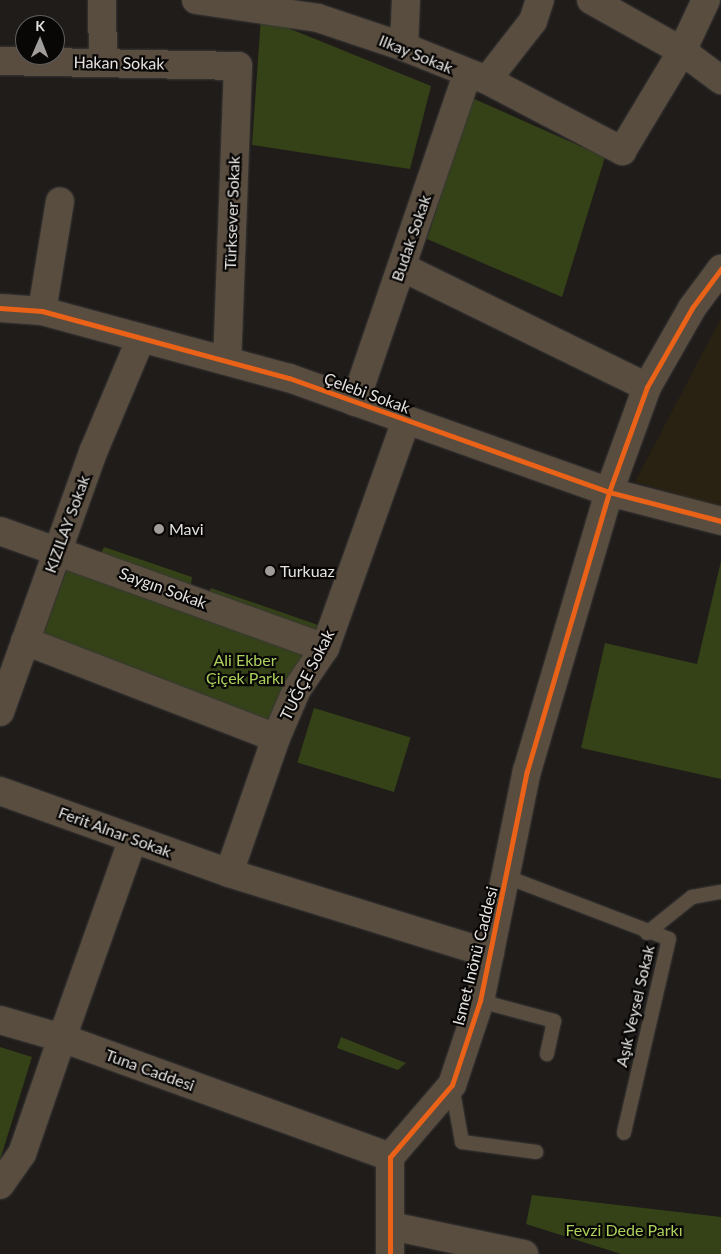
<!DOCTYPE html>
<meta charset="utf-8">
<style>
body{margin:0}
#map{position:relative;width:721px;height:1254px;overflow:hidden;background:#1f1c1a;font-family:Lato,sans-serif}
div>[style]{position:absolute}
.education>*{inset:0;background:#292213}
.green>*{inset:0;background:#354218;transform-origin:0 0}
.roads{filter:drop-shadow(0 0 1px #3a3837) drop-shadow(0 0 1px #3a3837)}
.service>*{height:14px;margin:-7px;padding:0 7px;transform-origin:7px;border-radius:7px;background:#594d40}
.minor>*{height:28px;margin:-14px;padding:0 14px;transform-origin:14px;border-radius:14px;background:#594d40}
.tertiary>*{height:28px;margin:-14px;padding:0 14px;transform-origin:14px;border-radius:14px;background:#594d40}
.cycleway>*{height:5px;margin:-2.5px;padding:0 2.5px;transform-origin:2.5px;border-radius:2.5px;background:#ea6118}
.dots>*{width:14px;height:14px;translate:-50% -50%;box-sizing:border-box;border:2px solid #080706;border-radius:50%}
span{translate:-50% -50%;white-space:nowrap;text-align:center;line-height:1.15;-webkit-text-stroke:4.5px #080706;paint-order:stroke}
.street-label{font-size:16px;color:#e5e2e0}
.poi-label{font-size:16px;color:#e5e2e0}
.left{translate:0 -50%;text-align:left}
.park-label{font-size:16px;color:#acd05b}
.north{position:absolute;left:15px;top:15px;width:50px;height:50px;box-sizing:border-box;background:#080706;border:1px solid #605f5d;border-radius:50%;rotate:1deg;font-size:14px;font-weight:700;line-height:20px;text-align:center;color:#e5e2e0}
.north::after{content:'';display:block;margin:auto;width:18px;height:22px;background:#a09d9b;clip-path:polygon(50% 0,100% 100%,50% 72%,0 100%)}
</style>
<div id="map">
<div class="education">
<i style="clip-path:polygon(721px 318px,721px 507px,635px 482px)"></i>
</div>
<div class="green">
<i style="clip-path:polygon(261px 17px,431px 86px,410px 169px,252px 145px)"></i>
<i style="clip-path:polygon(472px 98px,605px 157px,562px 297px,427px 239px)"></i>
<i style="clip-path:polygon(104px 547px,192px 577px,190px 591px,99px 557px)"></i>
<i style="clip-path:polygon(721px 561px,721px 779px,581px 748px,605px 643px,697px 664px)"></i>
<i style="left:69px;top:563px;width:253px;height:79px;rotate:20deg"></i>
<i style="clip-path:polygon(211px 588px,321px 626px,315px 641px,205px 599px)"></i>
<i style="left:314px;top:708px;width:101px;height:57px;rotate:17deg"></i>
<i style="clip-path:polygon(341px 1037px,406px 1063px,398px 1070px,337px 1048px)"></i>
<i style="clip-path:polygon(0 1047px,32px 1057px,0 1160px)"></i>
<i style="clip-path:polygon(532px 1195px,721px 1217px,721px 1254px,621px 1254px,526px 1224px)"></i>
</div>
<div class="roads">
<div class="service">
<i style="left:507px;top:877px;width:173px;rotate:20.9deg"></i>
<i style="left:669px;top:939px;width:199px;rotate:103.1deg"></i>
<i style="left:647px;top:933px;width:58px;rotate:-38.7deg"></i>
<i style="left:692px;top:897px;width:29px;rotate:-10deg"></i>
<i style="left:480px;top:1001px;width:77px;rotate:15.1deg"></i>
<i style="left:554px;top:1021px;width:34px;rotate:102deg"></i>
<i style="left:452px;top:1086px;width:57px;rotate:79.9deg"></i>
<i style="left:462px;top:1142px;width:75px;rotate:7.7deg"></i>
</div>
<div class="minor">
<i style="left:102px;top:0;width:62px;rotate:89.1deg"></i>
<i style="left:196px;top:0;width:123px;rotate:8.4deg"></i>
<i style="left:318px;top:18px;width:91px;rotate:18.6deg"></i>
<i style="left:404px;top:47px;width:89px;rotate:21.7deg"></i>
<i style="left:487px;top:80px;width:153px;rotate:27.7deg"></i>
<i style="left:622px;top:151px;width:117px;rotate:-59deg"></i>
<i style="left:682px;top:51px;width:56px;rotate:-64.8deg"></i>
<i style="left:591px;top:0;width:104px;rotate:29.3deg"></i>
<i style="left:682px;top:51px;width:49px;rotate:36.6deg"></i>
<i style="left:404px;top:47px;width:47px;rotate:-87.6deg"></i>
<i style="left:0;top:61px;width:238px;rotate:1.2deg"></i>
<i style="left:238px;top:66px;width:294px;rotate:92.1deg"></i>
<i style="left:487px;top:80px;width:75px;rotate:-52.1deg"></i>
<i style="left:533px;top:21px;width:22px;rotate:-72deg"></i>
<i style="left:402px;top:267px;width:273px;rotate:26.1deg"></i>
<i style="left:0;top:308px;width:42px;rotate:4.1deg"></i>
<i style="left:42px;top:311px;width:256px;rotate:15.2deg"></i>
<i style="left:289px;top:378px;width:340px;rotate:19.6deg"></i>
<i style="left:609px;top:492px;width:116px;rotate:14.5deg"></i>
<i style="left:42px;top:311px;width:111px;rotate:-80.7deg"></i>
<i style="left:355px;top:402px;width:346px;rotate:-71.1deg"></i>
<i style="left:0;top:531px;width:345px;rotate:19.8deg"></i>
<i style="left:25px;top:641px;width:269px;rotate:21.1deg"></i>
<i style="left:0;top:712px;width:278px;rotate:-70.3deg"></i>
<i style="left:94px;top:450px;width:121px;rotate:-67.2deg"></i>
<i style="left:0;top:791px;width:243px;rotate:19.7deg"></i>
<i style="left:229px;top:873px;width:273px;rotate:17.2deg"></i>
<i style="left:229px;top:873px;width:143px;rotate:-70.8deg"></i>
<i style="left:276px;top:738px;width:53px;rotate:-66.8deg"></i>
<i style="left:297px;top:689px;width:50px;rotate:-55.7deg"></i>
<i style="left:325px;top:648px;width:242px;rotate:-70.4deg"></i>
<i style="left:0;top:1020px;width:65px;rotate:16.2deg"></i>
<i style="left:62px;top:1038px;width:211px;rotate:-70.4deg"></i>
<i style="left:391px;top:1226px;width:136px;rotate:11.9deg"></i>
</div>
<div class="tertiary">
<i style="left:0;top:1185px;width:38px;rotate:-55deg"></i>
<i style="left:22px;top:1154px;width:123px;rotate:-71deg"></i>
<i style="left:62px;top:1038px;width:349px;rotate:19.9deg"></i>
<i style="left:390px;top:1254px;width:97px;rotate:-90deg"></i>
<i style="left:390px;top:1157px;width:95px;rotate:-49.3deg"></i>
<i style="left:452px;top:1085px;width:89px;rotate:-71.6deg"></i>
<i style="left:480px;top:1001px;width:235px;rotate:-78.5deg"></i>
<i style="left:527px;top:771px;width:291px;rotate:-73.6deg"></i>
<i style="left:609px;top:492px;width:112px;rotate:-70.1deg"></i>
<i style="left:647px;top:387px;width:91px;rotate:-60.3deg"></i>
<i style="left:692px;top:308px;width:49px;rotate:-53.4deg"></i>
</div>
</div>
<div class="cycleway">
<i style="left:0;top:308px;width:42px;rotate:4.1deg"></i>
<i style="left:42px;top:311px;width:256px;rotate:15.2deg"></i>
<i style="left:289px;top:378px;width:340px;rotate:19.6deg"></i>
<i style="left:609px;top:492px;width:116px;rotate:14.5deg"></i>
<i style="left:390px;top:1254px;width:97px;rotate:-90deg"></i>
<i style="left:390px;top:1157px;width:95px;rotate:-49.3deg"></i>
<i style="left:452px;top:1085px;width:89px;rotate:-71.6deg"></i>
<i style="left:480px;top:1001px;width:235px;rotate:-78.5deg"></i>
<i style="left:527px;top:771px;width:291px;rotate:-73.6deg"></i>
<i style="left:609px;top:492px;width:112px;rotate:-70.1deg"></i>
<i style="left:647px;top:387px;width:91px;rotate:-60.3deg"></i>
<i style="left:692px;top:308px;width:49px;rotate:-53.4deg"></i>
</div>
<div class="dots">
<i style="left:159px;top:529px;background:#a09d9b"></i>
<i style="left:270px;top:571px;background:#a09d9b"></i>
</div>
<div class="street-label">
<span style="left:416px;top:54px;rotate:22deg">Ilkay Sokak</span>
<span style="left:119px;top:63px;rotate:1deg">Hakan Sokak</span>
<span style="left:232px;top:213px;rotate:-88deg">Türksever Sokak</span>
<span style="left:411px;top:238px;rotate:-71deg">Budak Sokak</span>
<span style="left:367px;top:393px;rotate:20deg">Çelebi Sokak</span>
<span style="left:67px;top:524px;rotate:-70deg">KIZILAY Sokak</span>
<span style="left:163px;top:588px;rotate:20deg">Saygın Sokak</span>
<span style="left:307px;top:675px;rotate:-63deg">TUĞÇE Sokak</span>
<span style="left:115px;top:832px;rotate:20deg">Ferit Alnar Sokak</span>
<span style="left:475px;top:956px;rotate:-76deg">Ismet Inönü Caddesi</span>
<span style="left:635px;top:1006px;rotate:-77deg">Aşık Veysel Sokak</span>
<span style="left:150px;top:1070px;rotate:20deg">Tuna Caddesi</span>
</div>
<div class="poi-label">
<span class="left" style="left:169px;top:529px">Mavi</span>
<span class="left" style="left:280px;top:571px">Turkuaz</span>
</div>
<div class="park-label">
<span style="left:245px;top:669px">Ali Ekber<br>Çiçek Parkı</span>
<span style="left:624px;top:1230px">Fevzi Dede Parkı</span>
</div>
<div class="north">K</div>
</div>
